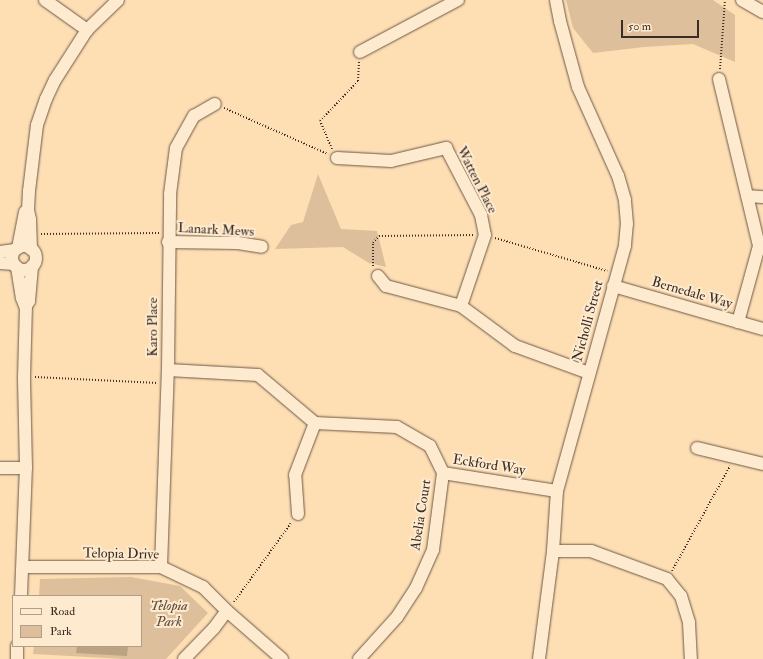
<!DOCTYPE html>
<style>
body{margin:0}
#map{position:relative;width:763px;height:659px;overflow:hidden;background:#fedeb3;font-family:"IM FELL Double Pica",serif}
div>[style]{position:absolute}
.green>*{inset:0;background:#ddc09b}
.water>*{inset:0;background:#bba283}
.path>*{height:2px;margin-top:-1px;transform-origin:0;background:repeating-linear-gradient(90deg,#3a2d26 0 1px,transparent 0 3px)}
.roads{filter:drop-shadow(0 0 1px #6b5949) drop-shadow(0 0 1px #6b5949)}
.minor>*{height:12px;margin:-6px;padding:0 6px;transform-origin:6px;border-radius:6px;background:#feeace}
.minor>.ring{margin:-6px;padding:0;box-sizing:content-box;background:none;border:12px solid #feeace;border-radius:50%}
span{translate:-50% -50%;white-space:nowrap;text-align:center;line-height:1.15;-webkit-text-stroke:4px #feeace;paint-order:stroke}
.street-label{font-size:14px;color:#3a2d26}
.park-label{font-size:14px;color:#5b4a3d;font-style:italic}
.legend{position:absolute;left:12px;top:595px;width:130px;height:52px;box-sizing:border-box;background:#feeace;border:1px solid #b09e8b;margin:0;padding:5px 7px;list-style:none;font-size:12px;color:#3a2d26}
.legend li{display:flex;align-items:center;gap:8px;height:20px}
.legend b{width:20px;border:1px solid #b09e8b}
.scale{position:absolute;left:621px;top:20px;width:78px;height:18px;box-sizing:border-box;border:2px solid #3a2d26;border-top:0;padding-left:5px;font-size:12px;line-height:14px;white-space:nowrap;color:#3a2d26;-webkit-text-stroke:3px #feeace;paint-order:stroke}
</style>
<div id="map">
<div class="green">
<i style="clip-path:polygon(566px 0,713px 0,735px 15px,735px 62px,693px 44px,644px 47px,593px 53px,573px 28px)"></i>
<i style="clip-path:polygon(318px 174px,341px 229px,377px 231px,386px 267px,369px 263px,343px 247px,275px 249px,291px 225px,303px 222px)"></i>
<i style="clip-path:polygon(131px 577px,180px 586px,208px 613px,166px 659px,124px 659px,33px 654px,34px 646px,141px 646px,141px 596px,39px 596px,40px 579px)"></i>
</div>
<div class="water">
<i style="clip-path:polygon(77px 646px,128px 646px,127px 656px,76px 653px)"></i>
</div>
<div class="path">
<i style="left:720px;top:69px;width:69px;rotate:-85.9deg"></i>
<i style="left:224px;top:108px;width:114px;rotate:23.9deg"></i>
<i style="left:332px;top:149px;width:30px;rotate:-113deg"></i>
<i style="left:320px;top:121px;width:55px;rotate:-46.5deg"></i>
<i style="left:358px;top:81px;width:20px;rotate:-87deg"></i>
<i style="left:41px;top:234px;width:118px;rotate:-0.5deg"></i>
<i style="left:495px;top:238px;width:117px;rotate:16.4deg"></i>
<i style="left:373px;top:266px;width:23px;rotate:-90deg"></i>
<i style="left:373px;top:243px;width:9px;rotate:-49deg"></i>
<i style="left:379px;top:236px;width:96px;rotate:-0.6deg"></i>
<i style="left:35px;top:377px;width:123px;rotate:2.8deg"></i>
<i style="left:672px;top:571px;width:120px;rotate:-61.1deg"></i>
<i style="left:234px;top:602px;width:97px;rotate:-54.2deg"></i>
</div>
<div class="roads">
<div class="minor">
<i style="left:45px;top:0;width:52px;rotate:35.5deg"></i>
<i style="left:742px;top:0;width:24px;rotate:30deg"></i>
<i style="left:360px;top:52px;width:111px;rotate:-28deg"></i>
<i style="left:719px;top:79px;width:172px;rotate:76.5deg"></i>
<i style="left:759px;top:246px;width:79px;rotate:105.4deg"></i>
<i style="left:337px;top:158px;width:54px;rotate:3.2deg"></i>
<i style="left:391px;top:161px;width:57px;rotate:-13.3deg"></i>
<i style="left:446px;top:148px;width:76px;rotate:62.4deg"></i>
<i style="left:481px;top:215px;width:20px;rotate:79deg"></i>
<i style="left:485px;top:235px;width:75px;rotate:108.7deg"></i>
<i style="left:747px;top:196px;width:16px;rotate:4deg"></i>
<i style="left:168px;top:242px;width:70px;rotate:0.8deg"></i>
<i style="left:238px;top:243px;width:24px;rotate:9deg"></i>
<i class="ring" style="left:12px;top:246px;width:12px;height:12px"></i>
<i style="left:18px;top:248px;width:37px;rotate:-79deg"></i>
<i style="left:31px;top:249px;width:30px;rotate:-92deg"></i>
<i style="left:30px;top:219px;width:9px;rotate:-103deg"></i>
<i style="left:28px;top:210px;width:19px;rotate:-87deg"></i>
<i style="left:29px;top:191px;width:66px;rotate:-83.1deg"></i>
<i style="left:37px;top:125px;width:28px;rotate:-71deg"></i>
<i style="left:46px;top:99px;width:21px;rotate:-65deg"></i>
<i style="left:55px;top:80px;width:59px;rotate:-57.4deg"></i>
<i style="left:87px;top:30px;width:43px;rotate:-44.1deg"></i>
<i style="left:0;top:252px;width:15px;rotate:-8deg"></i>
<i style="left:0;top:263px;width:14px;rotate:4deg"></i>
<i style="left:17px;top:267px;width:31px;rotate:81deg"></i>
<i style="left:22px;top:298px;width:9px;rotate:69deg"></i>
<i style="left:378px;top:276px;width:13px;rotate:51deg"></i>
<i style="left:386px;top:286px;width:78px;rotate:14.9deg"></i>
<i style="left:461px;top:306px;width:67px;rotate:36.5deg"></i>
<i style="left:515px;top:346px;width:79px;rotate:20deg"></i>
<i style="left:613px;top:286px;width:156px;rotate:16deg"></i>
<i style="left:168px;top:370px;width:90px;rotate:3.2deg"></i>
<i style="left:258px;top:375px;width:75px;rotate:40.1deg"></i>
<i style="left:315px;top:423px;width:82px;rotate:2.8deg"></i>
<i style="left:397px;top:427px;width:38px;rotate:30deg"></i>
<i style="left:430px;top:446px;width:30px;rotate:64deg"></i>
<i style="left:443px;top:473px;width:115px;rotate:9deg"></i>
<i style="left:697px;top:448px;width:68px;rotate:13.6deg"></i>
<i style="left:0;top:468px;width:26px"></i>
<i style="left:298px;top:514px;width:39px;rotate:-94deg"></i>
<i style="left:295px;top:475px;width:56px;rotate:-69deg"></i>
<i style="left:553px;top:551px;width:38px"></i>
<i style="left:591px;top:551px;width:81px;rotate:20.2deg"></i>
<i style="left:667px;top:579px;width:22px;rotate:51deg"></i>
<i style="left:681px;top:596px;width:28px;rotate:73deg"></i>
<i style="left:689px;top:623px;width:36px;rotate:87deg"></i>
<i style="left:23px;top:567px;width:138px"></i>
<i style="left:161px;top:567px;width:47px;rotate:25.5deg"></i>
<i style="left:203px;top:587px;width:34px;rotate:45deg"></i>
<i style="left:227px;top:611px;width:73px;rotate:41.1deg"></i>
<i style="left:161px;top:567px;width:197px;rotate:-88deg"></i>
<i style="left:168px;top:370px;width:176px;rotate:-89.3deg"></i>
<i style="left:170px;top:194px;width:46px;rotate:-82.6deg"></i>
<i style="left:176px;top:148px;width:37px;rotate:-61deg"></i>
<i style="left:194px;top:116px;width:24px;rotate:-30deg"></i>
<i style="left:21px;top:596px;width:128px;rotate:-87.8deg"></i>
<i style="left:26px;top:468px;width:91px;rotate:-91.3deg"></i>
<i style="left:24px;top:377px;width:71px;rotate:-88.4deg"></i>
<i style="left:26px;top:306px;width:6px;rotate:-59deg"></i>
<i style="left:29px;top:301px;width:35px;rotate:-85deg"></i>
<i style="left:17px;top:659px;width:13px;rotate:-90deg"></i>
<i style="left:184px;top:659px;width:43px;rotate:-45.9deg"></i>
<i style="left:214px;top:628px;width:21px;rotate:-53deg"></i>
<i style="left:359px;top:659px;width:57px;rotate:-47.9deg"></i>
<i style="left:397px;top:617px;width:35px;rotate:-57deg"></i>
<i style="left:416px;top:588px;width:42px;rotate:-65.9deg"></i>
<i style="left:433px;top:550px;width:78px;rotate:-82.6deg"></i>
<i style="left:539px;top:659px;width:109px;rotate:-82.6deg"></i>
<i style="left:553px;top:551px;width:60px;rotate:-86.2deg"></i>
<i style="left:557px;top:491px;width:255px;rotate:-74.5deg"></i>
<i style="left:625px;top:245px;width:21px;rotate:-85deg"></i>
<i style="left:627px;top:224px;width:24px;rotate:-95deg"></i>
<i style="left:625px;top:200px;width:25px;rotate:-106deg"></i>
<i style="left:618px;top:176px;width:98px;rotate:-114.2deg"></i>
<i style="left:578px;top:87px;width:68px;rotate:-105.3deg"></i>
<i style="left:560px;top:21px;width:21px;rotate:-101deg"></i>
</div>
</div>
<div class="street-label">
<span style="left:477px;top:180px;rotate:63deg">Watten Place</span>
<span style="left:216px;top:230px;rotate:3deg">Lanark Mews</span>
<span style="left:692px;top:293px;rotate:16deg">Bernedale Way</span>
<span style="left:588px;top:321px;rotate:-75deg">Nicholli Street</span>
<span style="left:153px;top:327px;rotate:-90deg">Karo Place</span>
<span style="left:489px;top:465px;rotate:9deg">Eckford Way</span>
<span style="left:421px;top:515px;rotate:-81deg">Abelia Court</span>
<span style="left:121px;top:554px;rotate:1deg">Telopia Drive</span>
</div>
<div class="park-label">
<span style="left:169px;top:614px">Telopia<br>Park</span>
</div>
<ul class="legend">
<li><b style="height:5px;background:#feeace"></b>Road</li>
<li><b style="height:11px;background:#ddc09b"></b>Park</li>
</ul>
<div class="scale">50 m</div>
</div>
